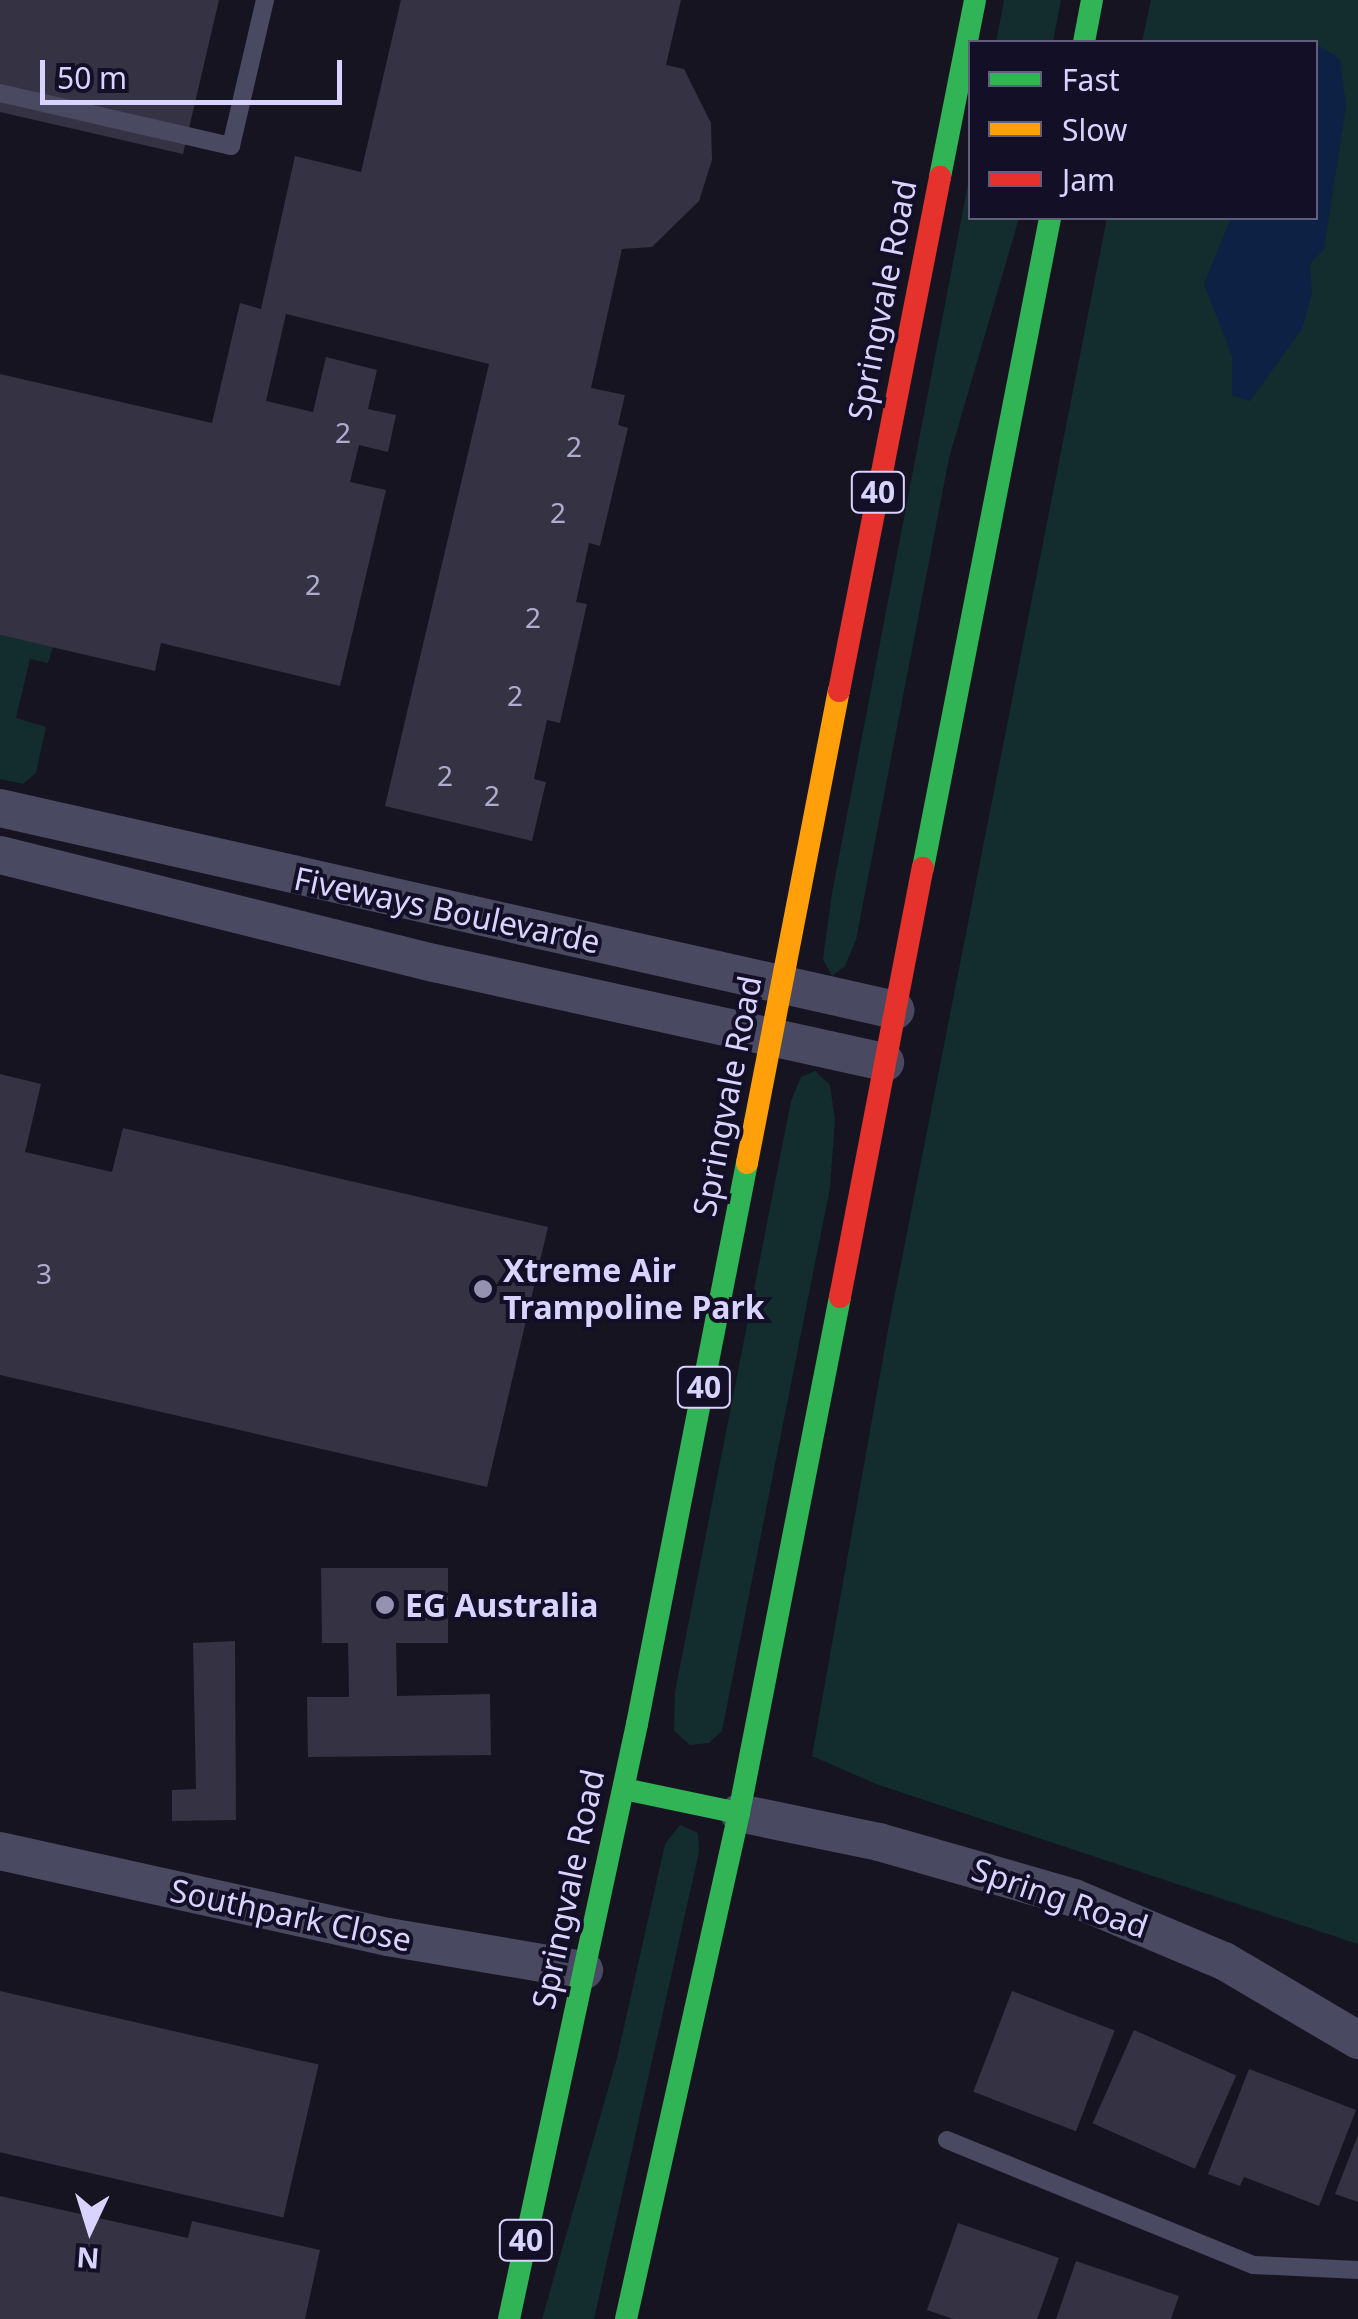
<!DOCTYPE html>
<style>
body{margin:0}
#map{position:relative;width:1358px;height:2319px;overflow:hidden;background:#161421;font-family:"Noto Sans",sans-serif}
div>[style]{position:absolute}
.green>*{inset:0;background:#132c2d}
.water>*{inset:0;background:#0d2144}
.building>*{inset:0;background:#343243;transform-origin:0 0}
.lane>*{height:18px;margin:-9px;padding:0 9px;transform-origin:9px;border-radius:9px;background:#4a4962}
.street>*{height:38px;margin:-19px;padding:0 19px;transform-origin:19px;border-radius:19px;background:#4a4962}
.fast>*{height:22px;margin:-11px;padding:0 11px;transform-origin:11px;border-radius:11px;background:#30b455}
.slow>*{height:22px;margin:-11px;padding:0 11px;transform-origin:11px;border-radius:11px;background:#ff9f0a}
.jam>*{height:22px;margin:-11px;padding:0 11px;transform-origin:11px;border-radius:11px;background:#e5322d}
.dots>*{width:28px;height:28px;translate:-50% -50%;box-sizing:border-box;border:5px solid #130f26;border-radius:50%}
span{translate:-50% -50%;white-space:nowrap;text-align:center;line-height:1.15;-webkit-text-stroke:8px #130f26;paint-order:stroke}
.number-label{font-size:28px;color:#b0acd0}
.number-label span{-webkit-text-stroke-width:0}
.shield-label span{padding:2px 8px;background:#130f26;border:2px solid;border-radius:8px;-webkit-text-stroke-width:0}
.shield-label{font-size:30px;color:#d9d4ff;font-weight:700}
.street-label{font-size:32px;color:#d9d4ff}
.poi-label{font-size:32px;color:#d9d4ff;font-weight:700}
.left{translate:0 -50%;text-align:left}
.legend{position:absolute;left:968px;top:40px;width:350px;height:180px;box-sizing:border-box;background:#130f26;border:2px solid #625e7d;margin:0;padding:12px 18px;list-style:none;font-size:30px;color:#d9d4ff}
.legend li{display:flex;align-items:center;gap:20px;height:50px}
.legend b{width:50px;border:2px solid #625e7d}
.north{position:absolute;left:40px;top:2179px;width:100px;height:100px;-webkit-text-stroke:8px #130f26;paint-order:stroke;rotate:184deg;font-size:28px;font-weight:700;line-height:40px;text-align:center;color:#d9d4ff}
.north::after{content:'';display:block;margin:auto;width:35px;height:45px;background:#d9d4ff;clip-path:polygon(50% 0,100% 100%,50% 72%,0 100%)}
.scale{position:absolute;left:40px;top:60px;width:302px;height:45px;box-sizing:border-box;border:5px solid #d9d4ff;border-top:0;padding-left:12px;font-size:30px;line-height:35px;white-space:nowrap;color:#d9d4ff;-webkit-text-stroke:8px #130f26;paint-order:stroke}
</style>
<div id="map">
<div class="green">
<i style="clip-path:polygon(1004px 0,1061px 0,1053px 42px,996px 42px)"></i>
<i style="clip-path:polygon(1151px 0,1358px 0,1358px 1944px,876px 1784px,812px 1756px,890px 1319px,1107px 218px,1316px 218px,1316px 42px,1142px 42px)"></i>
<i style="clip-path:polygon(970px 174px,971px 218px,1019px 218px,949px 458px,856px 940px,845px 966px,832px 976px,823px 959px,832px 893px)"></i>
<i style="clip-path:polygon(0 635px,53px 647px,48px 663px,30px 659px,16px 718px,46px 727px,36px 773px,23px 784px,0 779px)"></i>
<i style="clip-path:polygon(815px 1071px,830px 1085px,835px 1120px,830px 1188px,722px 1731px,709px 1743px,690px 1745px,674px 1731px,675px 1692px,791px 1101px,801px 1077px)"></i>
<i style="clip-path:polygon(680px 1825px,698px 1833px,699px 1852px,594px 2319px,542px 2319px,617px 2058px,665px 1844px)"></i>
</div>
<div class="water">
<i style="clip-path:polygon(1316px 44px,1340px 59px,1346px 106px,1324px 249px,1310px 264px,1312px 293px,1302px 329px,1250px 401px,1232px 395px,1232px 356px,1204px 284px,1231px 218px,1316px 218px)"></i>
</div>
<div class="building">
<i style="clip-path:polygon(0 0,219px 0,183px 154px,0 112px)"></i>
<i style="clip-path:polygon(401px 0,681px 0,666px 65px,684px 69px,711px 123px,712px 160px,699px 201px,652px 247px,622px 249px,591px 388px,625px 395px,618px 425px,628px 428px,600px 546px,589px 543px,576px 602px,587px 604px,560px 723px,547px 720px,534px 779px,546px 782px,532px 841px,385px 806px,489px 364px,286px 314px,266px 401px,313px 412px,326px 357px,377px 370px,368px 409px,396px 415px,388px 452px,359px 445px,350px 482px,386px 490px,340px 686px,161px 643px,155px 671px,0 635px,0 374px,212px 423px,240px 303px,261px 309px,295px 156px,361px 172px)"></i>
<i style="clip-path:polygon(0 1074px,41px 1084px,25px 1152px,112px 1172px,123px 1128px,548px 1227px,487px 1487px,0 1375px)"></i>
<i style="clip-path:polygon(321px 1568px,448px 1568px,448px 1643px,396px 1643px,397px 1696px,490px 1694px,491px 1755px,308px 1757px,307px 1697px,349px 1697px,348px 1643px,322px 1643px)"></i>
<i style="clip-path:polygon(235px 1641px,236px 1820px,172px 1821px,172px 1790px,196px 1789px,193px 1643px)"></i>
<i style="left:0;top:1991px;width:327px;height:157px;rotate:13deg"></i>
<i style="left:1012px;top:1991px;width:110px;height:108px;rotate:21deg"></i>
<i style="left:1134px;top:2030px;width:112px;height:102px;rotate:24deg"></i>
<i style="clip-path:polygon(1249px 2069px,1356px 2110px,1319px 2206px,1244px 2177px,1240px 2186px,1208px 2174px)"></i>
<i style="clip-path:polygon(1358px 2135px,1358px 2202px,1335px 2194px)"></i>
<i style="clip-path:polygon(0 2196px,188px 2238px,192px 2221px,320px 2250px,305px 2319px,0 2319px)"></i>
<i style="clip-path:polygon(958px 2223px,1059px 2258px,1037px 2319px,953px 2319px,927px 2310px)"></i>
<i style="clip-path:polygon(1076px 2261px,1179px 2296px,1171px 2319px,1056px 2319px)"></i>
</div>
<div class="lane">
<i style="left:0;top:93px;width:237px;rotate:12.9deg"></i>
<i style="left:231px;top:146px;width:150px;rotate:-76.9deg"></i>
<i style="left:947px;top:2140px;width:331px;rotate:22.2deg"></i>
<i style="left:1254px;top:2265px;width:104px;rotate:2.8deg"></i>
</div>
<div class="street">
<i style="left:0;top:808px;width:918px;rotate:12.72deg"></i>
<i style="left:0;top:855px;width:447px;rotate:14deg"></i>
<i style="left:434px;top:963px;width:462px;rotate:12.4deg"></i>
<i style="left:739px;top:1813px;width:143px;rotate:11.7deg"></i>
<i style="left:879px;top:1842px;width:203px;rotate:16deg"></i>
<i style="left:1074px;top:1898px;width:163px;rotate:22.8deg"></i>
<i style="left:1224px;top:1961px;width:156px;rotate:30.5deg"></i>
<i style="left:0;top:1851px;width:397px;rotate:12.5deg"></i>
<i style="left:388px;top:1937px;width:199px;rotate:9.6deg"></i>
</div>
<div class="fast">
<i style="left:1084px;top:42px;width:43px;rotate:-79.2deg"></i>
<i style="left:940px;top:177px;width:180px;rotate:-78.8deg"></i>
<i style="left:923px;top:868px;width:662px;rotate:-78.94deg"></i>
<i style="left:624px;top:1789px;width:117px;rotate:11.8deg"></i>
<i style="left:509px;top:2319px;width:609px;rotate:-77.86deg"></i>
<i style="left:637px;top:1724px;width:572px;rotate:-78.91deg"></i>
<i style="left:626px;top:2319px;width:518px;rotate:-77.41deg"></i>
<i style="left:739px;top:1813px;width:526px;rotate:-78.93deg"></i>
</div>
<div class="slow">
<i style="left:747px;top:1163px;width:481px;rotate:-79deg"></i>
</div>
<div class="jam">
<i style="left:839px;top:691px;width:524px;rotate:-78.88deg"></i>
<i style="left:840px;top:1297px;width:437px;rotate:-79.1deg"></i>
</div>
<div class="dots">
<i style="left:483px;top:1289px;background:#9591b1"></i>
<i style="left:385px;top:1605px;background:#9591b1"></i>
</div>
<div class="number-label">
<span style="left:343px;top:432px">2</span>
<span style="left:574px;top:446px">2</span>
<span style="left:558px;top:512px">2</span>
<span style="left:313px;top:584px">2</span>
<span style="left:533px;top:617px">2</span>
<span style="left:515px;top:695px">2</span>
<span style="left:445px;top:775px">2</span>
<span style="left:492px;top:795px">2</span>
<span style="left:44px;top:1273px">3</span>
</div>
<div class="shield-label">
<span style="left:878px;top:492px">40</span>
<span style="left:704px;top:1387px">40</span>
<span style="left:526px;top:2240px">40</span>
</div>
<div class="street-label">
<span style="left:882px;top:300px;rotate:-79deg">Springvale Road</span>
<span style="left:447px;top:910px;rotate:12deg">Fiveways Boulevarde</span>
<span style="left:727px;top:1096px;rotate:-79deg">Springvale Road</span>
<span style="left:568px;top:1889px;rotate:-78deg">Springvale Road</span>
<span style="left:1060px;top:1898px;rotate:19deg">Spring Road</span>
<span style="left:291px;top:1915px;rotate:12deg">Southpark Close</span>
</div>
<div class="poi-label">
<span class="left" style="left:503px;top:1289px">Xtreme Air<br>Trampoline Park</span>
<span class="left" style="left:405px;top:1605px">EG Australia</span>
</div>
<ul class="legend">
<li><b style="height:12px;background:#30b455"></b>Fast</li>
<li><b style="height:12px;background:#ff9f0a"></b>Slow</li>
<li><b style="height:12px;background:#e5322d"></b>Jam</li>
</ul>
<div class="north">N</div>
<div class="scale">50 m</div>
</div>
